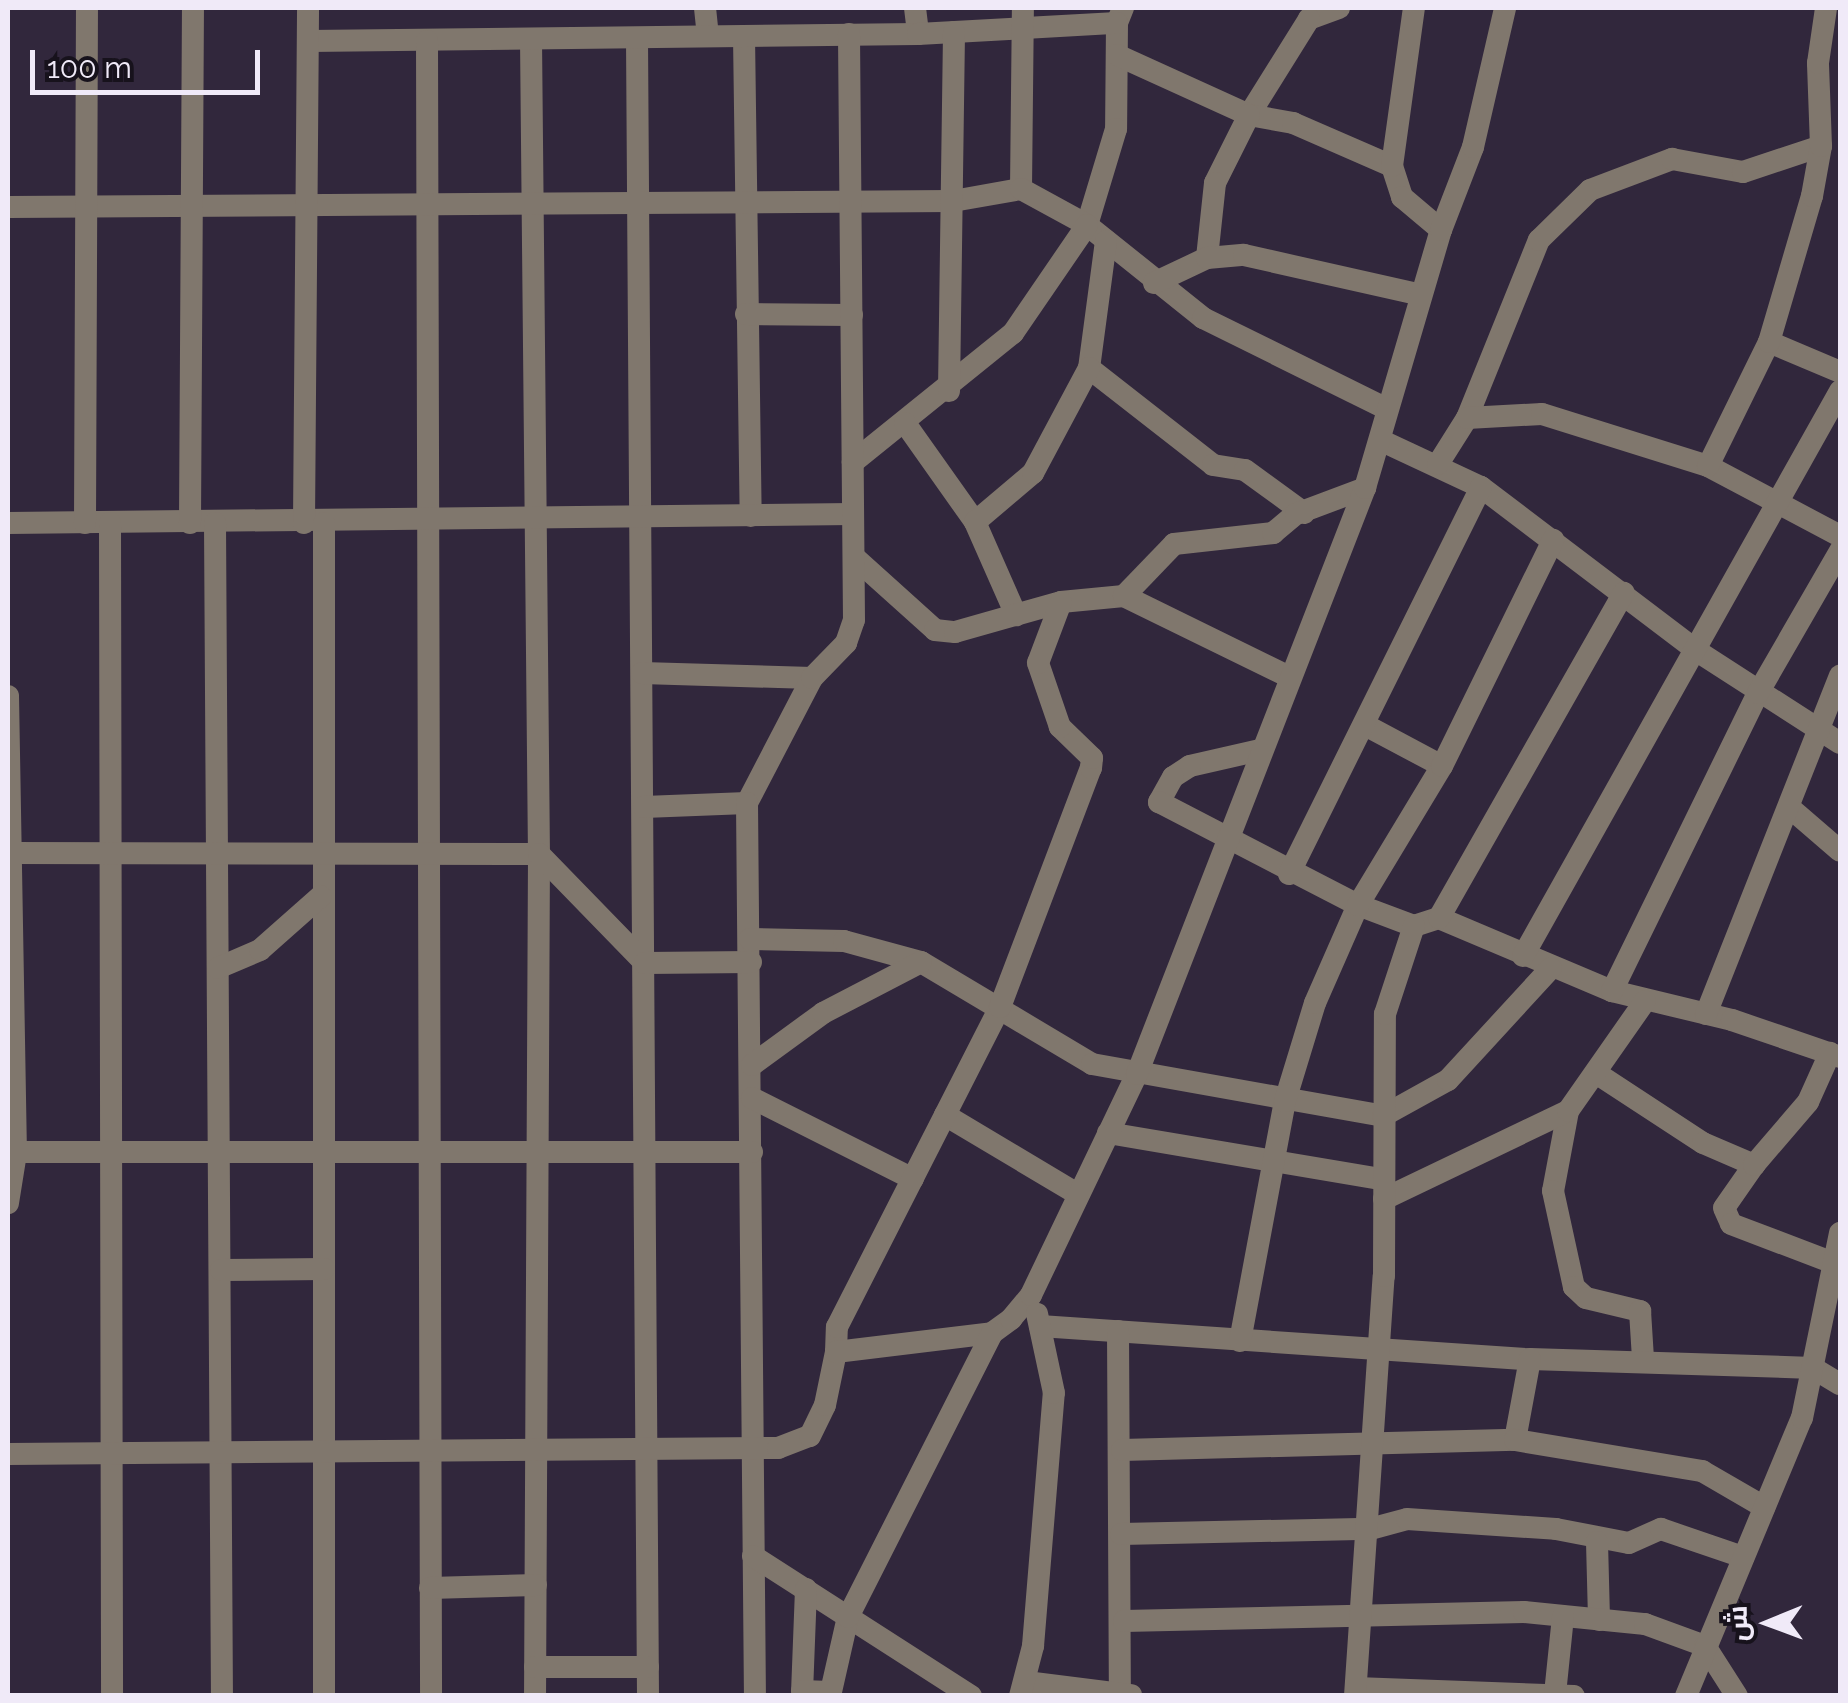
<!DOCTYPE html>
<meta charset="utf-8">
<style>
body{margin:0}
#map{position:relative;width:1848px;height:1703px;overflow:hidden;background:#31273c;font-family:Raleway,Cairo,sans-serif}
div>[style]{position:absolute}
.minor>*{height:22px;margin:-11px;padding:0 11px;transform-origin:11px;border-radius:11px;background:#80776d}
span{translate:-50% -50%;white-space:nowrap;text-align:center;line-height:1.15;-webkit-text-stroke:8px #17121c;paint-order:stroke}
.frame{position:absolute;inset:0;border:10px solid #f0eaf8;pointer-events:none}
.north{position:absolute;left:1718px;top:1573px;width:100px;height:100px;-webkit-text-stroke:8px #17121c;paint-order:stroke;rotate:269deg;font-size:28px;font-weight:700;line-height:40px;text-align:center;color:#f0eaf8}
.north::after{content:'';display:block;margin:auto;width:35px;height:45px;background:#f0eaf8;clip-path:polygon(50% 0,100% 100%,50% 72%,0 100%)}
.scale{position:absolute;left:30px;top:50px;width:230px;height:45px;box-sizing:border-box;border:5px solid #f0eaf8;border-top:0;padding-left:12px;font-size:30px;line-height:35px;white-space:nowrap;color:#f0eaf8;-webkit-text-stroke:8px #17121c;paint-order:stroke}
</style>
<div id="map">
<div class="minor">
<i style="left:705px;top:8px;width:28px;rotate:84deg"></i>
<i style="left:915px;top:8px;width:26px;rotate:83deg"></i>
<i style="left:1123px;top:8px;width:16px;rotate:112deg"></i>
<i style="left:1117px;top:23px;width:106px;rotate:90.5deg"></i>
<i style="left:1116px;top:129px;width:100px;rotate:106.8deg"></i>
<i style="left:1087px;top:225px;width:149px;rotate:38.7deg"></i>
<i style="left:1203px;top:318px;width:205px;rotate:26.3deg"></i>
<i style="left:1339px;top:8px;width:32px;rotate:160deg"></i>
<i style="left:1309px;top:19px;width:113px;rotate:122deg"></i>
<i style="left:1249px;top:115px;width:45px;rotate:10.3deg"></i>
<i style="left:1293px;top:123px;width:108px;rotate:23.5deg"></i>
<i style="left:1392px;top:166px;width:33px;rotate:72deg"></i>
<i style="left:1402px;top:197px;width:51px;rotate:40.2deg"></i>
<i style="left:744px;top:36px;width:480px;rotate:89.2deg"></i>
<i style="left:531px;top:39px;width:815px;rotate:89.44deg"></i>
<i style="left:539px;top:854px;width:842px;rotate:90.27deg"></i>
<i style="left:637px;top:39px;width:1657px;rotate:89.62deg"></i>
<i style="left:309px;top:41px;width:609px;rotate:-0.66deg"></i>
<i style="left:918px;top:34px;width:199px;rotate:-3.2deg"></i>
<i style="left:427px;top:41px;width:1655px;rotate:89.86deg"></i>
<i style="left:1117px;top:55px;width:145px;rotate:24.4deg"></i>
<i style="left:1249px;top:115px;width:76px;rotate:116.6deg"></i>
<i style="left:1215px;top:183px;width:75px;rotate:96.1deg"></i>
<i style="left:1392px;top:166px;width:160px;rotate:-82.1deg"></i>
<i style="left:1021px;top:189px;width:181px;rotate:-89.4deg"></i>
<i style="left:8px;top:207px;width:945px;rotate:-0.36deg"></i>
<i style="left:953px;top:201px;width:69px;rotate:-10deg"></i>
<i style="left:1021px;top:189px;width:75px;rotate:28.6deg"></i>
<i style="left:1087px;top:225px;width:131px;rotate:124.4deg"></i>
<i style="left:1013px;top:333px;width:206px;rotate:141.1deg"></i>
<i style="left:1106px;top:241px;width:128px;rotate:97.6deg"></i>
<i style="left:1089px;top:368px;width:157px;rotate:38deg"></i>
<i style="left:1213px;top:465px;width:32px;rotate:9deg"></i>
<i style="left:1245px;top:470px;width:73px;rotate:36.1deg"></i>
<i style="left:1154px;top:283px;width:59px;rotate:-25.3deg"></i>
<i style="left:1207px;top:258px;width:37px;rotate:-5deg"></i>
<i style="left:1244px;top:255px;width:181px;rotate:12.7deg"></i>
<i style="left:746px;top:314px;width:106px;rotate:0.5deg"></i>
<i style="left:1769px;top:342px;width:77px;rotate:22.9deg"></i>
<i style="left:949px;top:391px;width:359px;rotate:-89.2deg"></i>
<i style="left:1467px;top:418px;width:192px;rotate:-68deg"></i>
<i style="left:1539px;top:240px;width:71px;rotate:-44.4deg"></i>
<i style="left:1590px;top:190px;width:88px;rotate:-20.7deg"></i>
<i style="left:1672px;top:159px;width:72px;rotate:10.4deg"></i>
<i style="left:1743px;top:172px;width:82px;rotate:-18.4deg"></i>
<i style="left:905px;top:423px;width:121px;rotate:54.7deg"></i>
<i style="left:975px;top:522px;width:102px;rotate:66.2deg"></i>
<i style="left:1380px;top:440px;width:111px;rotate:25deg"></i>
<i style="left:1481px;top:487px;width:271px;rotate:37.2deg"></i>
<i style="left:1697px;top:651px;width:170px;rotate:32.8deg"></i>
<i style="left:1438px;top:464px;width:54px;rotate:-57.8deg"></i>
<i style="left:1467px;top:418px;width:75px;rotate:-3.1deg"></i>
<i style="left:1542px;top:414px;width:174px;rotate:17.4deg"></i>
<i style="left:1708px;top:466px;width:149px;rotate:27.9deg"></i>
<i style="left:1708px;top:466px;width:138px;rotate:-63.8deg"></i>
<i style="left:1769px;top:342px;width:152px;rotate:-73.6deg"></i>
<i style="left:1812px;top:196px;width:51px;rotate:-79.8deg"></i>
<i style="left:1821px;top:146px;width:83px;rotate:-92.1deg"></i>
<i style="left:1818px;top:63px;width:56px;rotate:-81.7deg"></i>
<i style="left:975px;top:522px;width:76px;rotate:-40.2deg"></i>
<i style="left:1033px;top:473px;width:119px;rotate:-61.9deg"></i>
<i style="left:8px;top:523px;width:845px;rotate:-0.61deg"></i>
<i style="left:85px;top:523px;width:515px;rotate:-89.78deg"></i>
<i style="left:110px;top:523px;width:1173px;rotate:89.9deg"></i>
<i style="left:190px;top:523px;width:515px;rotate:-89.67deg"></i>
<i style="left:215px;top:523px;width:1173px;rotate:89.66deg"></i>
<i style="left:304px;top:523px;width:515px;rotate:-89.55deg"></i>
<i style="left:324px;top:523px;width:1173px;rotate:90deg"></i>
<i style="left:854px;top:557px;width:109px;rotate:42deg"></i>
<i style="left:935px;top:630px;width:20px;rotate:6deg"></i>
<i style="left:955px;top:632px;width:110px;rotate:-15.8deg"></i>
<i style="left:1061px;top:602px;width:63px;rotate:-5.4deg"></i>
<i style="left:1124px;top:596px;width:184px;rotate:26.1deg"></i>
<i style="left:1124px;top:596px;width:72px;rotate:-46.1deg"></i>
<i style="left:1174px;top:544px;width:100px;rotate:-6.3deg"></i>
<i style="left:1273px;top:533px;width:30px;rotate:-40deg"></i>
<i style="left:1296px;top:514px;width:74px;rotate:-20.6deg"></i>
<i style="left:642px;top:673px;width:170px;rotate:1.7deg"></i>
<i style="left:8px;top:696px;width:457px;rotate:89deg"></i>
<i style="left:16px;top:1153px;width:51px;rotate:99.1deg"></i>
<i style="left:1365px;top:725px;width:87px;rotate:28deg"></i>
<i style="left:1260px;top:750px;width:72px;rotate:167.1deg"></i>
<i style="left:1190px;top:766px;width:20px;rotate:147deg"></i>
<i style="left:1173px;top:777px;width:29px;rotate:119deg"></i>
<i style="left:1159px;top:802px;width:224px;rotate:27.4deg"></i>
<i style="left:1358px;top:905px;width:60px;rotate:20.6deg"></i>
<i style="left:1414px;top:926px;width:26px;rotate:-18deg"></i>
<i style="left:1439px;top:918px;width:188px;rotate:22.9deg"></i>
<i style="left:1612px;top:991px;width:123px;rotate:13.6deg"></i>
<i style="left:1732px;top:1020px;width:114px;rotate:18.9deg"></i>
<i style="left:747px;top:803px;width:141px;rotate:-62.5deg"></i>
<i style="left:812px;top:678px;width:49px;rotate:-45.8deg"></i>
<i style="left:846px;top:643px;width:24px;rotate:-71deg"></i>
<i style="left:854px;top:620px;width:586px;rotate:-90.49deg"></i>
<i style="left:644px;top:807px;width:103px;rotate:-2.2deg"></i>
<i style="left:747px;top:803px;width:893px;rotate:89.49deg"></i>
<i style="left:1789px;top:807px;width:67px;rotate:40.8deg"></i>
<i style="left:9px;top:853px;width:530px;rotate:0.11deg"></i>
<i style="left:539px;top:854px;width:152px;rotate:45.8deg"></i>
<i style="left:645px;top:963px;width:106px;rotate:-0.5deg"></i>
<i style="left:1289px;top:874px;width:432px;rotate:-63.6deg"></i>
<i style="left:1439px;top:918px;width:374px;rotate:-60.4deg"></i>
<i style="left:750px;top:939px;width:94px;rotate:1.2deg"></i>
<i style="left:844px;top:941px;width:80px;rotate:15.3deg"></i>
<i style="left:921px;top:962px;width:199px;rotate:30.8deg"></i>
<i style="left:1092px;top:1064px;width:296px;rotate:10.1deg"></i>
<i style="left:1383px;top:1116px;width:74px;rotate:-29deg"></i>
<i style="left:1448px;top:1080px;width:152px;rotate:-47.4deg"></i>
<i style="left:1523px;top:956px;width:648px;rotate:-60.7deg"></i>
<i style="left:218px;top:968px;width:46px;rotate:-23.2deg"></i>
<i style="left:260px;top:950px;width:81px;rotate:-41.5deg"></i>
<i style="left:1612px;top:991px;width:332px;rotate:-63.9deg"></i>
<i style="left:1758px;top:693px;width:164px;rotate:-60deg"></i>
<i style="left:1706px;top:1014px;width:364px;rotate:-68.4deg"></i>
<i style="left:752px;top:1065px;width:88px;rotate:-36.2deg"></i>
<i style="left:823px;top:1013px;width:110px;rotate:-27.5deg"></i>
<i style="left:1596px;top:1073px;width:128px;rotate:33.2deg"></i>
<i style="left:1703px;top:1143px;width:56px;rotate:23.3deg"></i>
<i style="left:1754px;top:1165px;width:52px;rotate:124.9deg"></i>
<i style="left:1724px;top:1208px;width:17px;rotate:66deg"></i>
<i style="left:1731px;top:1224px;width:107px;rotate:20.8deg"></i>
<i style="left:752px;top:1098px;width:180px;rotate:26.7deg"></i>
<i style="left:1568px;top:1111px;width:81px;rotate:100.6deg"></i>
<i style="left:1553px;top:1191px;width:98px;rotate:77.7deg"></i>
<i style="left:1574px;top:1287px;width:16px;rotate:43deg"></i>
<i style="left:1586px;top:1298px;width:56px;rotate:13.5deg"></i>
<i style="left:1640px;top:1311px;width:48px;rotate:86.4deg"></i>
<i style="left:945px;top:1115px;width:152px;rotate:30.8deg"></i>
<i style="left:1108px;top:1133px;width:277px;rotate:9.6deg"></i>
<i style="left:8px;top:1152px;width:744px"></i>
<i style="left:1754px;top:1165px;width:83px;rotate:-49.4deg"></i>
<i style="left:1808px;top:1102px;width:54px;rotate:-65.8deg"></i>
<i style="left:1384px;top:1199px;width:204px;rotate:-25.6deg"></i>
<i style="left:1568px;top:1111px;width:134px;rotate:-55deg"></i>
<i style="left:221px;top:1270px;width:103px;rotate:-0.6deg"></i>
<i style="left:1040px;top:1326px;width:491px;rotate:3.9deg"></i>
<i style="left:1530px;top:1359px;width:283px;rotate:1.8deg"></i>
<i style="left:1813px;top:1368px;width:31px;rotate:31deg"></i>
<i style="left:1118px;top:1331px;width:365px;rotate:89.7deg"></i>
<i style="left:1240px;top:1341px;width:244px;rotate:-79.4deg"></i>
<i style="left:1285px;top:1101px;width:102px;rotate:-73deg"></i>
<i style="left:1315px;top:1003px;width:107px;rotate:-66.3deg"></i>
<i style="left:1358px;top:905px;width:162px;rotate:-58.9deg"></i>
<i style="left:1442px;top:766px;width:252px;rotate:-63.8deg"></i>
<i style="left:836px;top:1352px;width:25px;rotate:-88deg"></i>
<i style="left:837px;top:1327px;width:359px;rotate:-63deg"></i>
<i style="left:1000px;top:1007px;width:256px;rotate:-69.2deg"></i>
<i style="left:1091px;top:768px;width:10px;rotate:-84deg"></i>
<i style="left:1092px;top:758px;width:45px;rotate:-135.9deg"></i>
<i style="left:1060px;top:727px;width:68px;rotate:-109deg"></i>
<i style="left:1038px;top:663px;width:65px;rotate:-69.3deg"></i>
<i style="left:1515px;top:1440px;width:82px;rotate:-79.5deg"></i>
<i style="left:1122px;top:1450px;width:393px;rotate:-1.5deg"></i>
<i style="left:1515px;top:1440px;width:190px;rotate:9.4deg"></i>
<i style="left:1702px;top:1471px;width:72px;rotate:30.1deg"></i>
<i style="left:8px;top:1454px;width:770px;rotate:-0.45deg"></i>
<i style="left:778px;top:1448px;width:34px;rotate:-21deg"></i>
<i style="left:810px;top:1436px;width:34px;rotate:-64deg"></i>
<i style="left:825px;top:1405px;width:54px;rotate:-78.3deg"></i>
<i style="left:836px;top:1352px;width:157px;rotate:-6.9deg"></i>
<i style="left:992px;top:1333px;width:24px;rotate:-36deg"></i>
<i style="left:1011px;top:1319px;width:31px;rotate:-50deg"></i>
<i style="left:1031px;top:1295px;width:245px;rotate:-64.4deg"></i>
<i style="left:1137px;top:1074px;width:629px;rotate:-68.74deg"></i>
<i style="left:1365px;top:488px;width:269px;rotate:-73.6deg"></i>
<i style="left:1441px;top:230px;width:89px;rotate:-68.9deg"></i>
<i style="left:1473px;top:147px;width:143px;rotate:-77deg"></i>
<i style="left:1121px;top:1534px;width:249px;rotate:-1.2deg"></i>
<i style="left:1370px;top:1529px;width:38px;rotate:-15deg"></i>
<i style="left:1407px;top:1519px;width:149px;rotate:3.8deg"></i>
<i style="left:1556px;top:1529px;width:74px;rotate:10.9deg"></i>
<i style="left:1629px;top:1543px;width:35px;rotate:-24deg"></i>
<i style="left:1661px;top:1529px;width:87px;rotate:18.9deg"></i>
<i style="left:1597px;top:1542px;width:78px;rotate:88.5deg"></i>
<i style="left:753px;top:1556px;width:259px;rotate:32.7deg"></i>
<i style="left:430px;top:1588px;width:106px;rotate:-1.6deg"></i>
<i style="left:806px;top:1589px;width:102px;rotate:92.2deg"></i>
<i style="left:802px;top:1691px;width:28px;rotate:2deg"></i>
<i style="left:1124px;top:1621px;width:400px;rotate:-1.3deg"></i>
<i style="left:1524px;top:1612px;width:122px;rotate:5.7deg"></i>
<i style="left:1645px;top:1624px;width:64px;rotate:20.1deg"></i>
<i style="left:1705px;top:1646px;width:59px;rotate:57.4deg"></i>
<i style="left:535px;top:1667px;width:113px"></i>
<i style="left:1026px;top:1682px;width:106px;rotate:7.1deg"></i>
<i style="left:1356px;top:1688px;width:218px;rotate:2.1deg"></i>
<i style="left:1555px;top:1694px;width:78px;rotate:-84.1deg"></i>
<i style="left:830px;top:1696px;width:81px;rotate:-77.2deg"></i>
<i style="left:848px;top:1617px;width:318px;rotate:-63.1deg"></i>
<i style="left:1020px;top:1696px;width:52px;rotate:-75.4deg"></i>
<i style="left:1033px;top:1646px;width:254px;rotate:-85.3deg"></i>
<i style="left:1054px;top:1393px;width:81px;rotate:-102.1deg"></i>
<i style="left:1355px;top:1696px;width:421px;rotate:-86.1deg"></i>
<i style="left:1384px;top:1276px;width:262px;rotate:-89.8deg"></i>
<i style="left:1385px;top:1014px;width:93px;rotate:-71.8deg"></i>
<i style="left:1686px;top:1696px;width:301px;rotate:-67.4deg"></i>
<i style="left:1802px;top:1418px;width:189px;rotate:-78.4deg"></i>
</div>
<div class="frame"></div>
<div class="north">ش</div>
<div class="scale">100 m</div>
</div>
